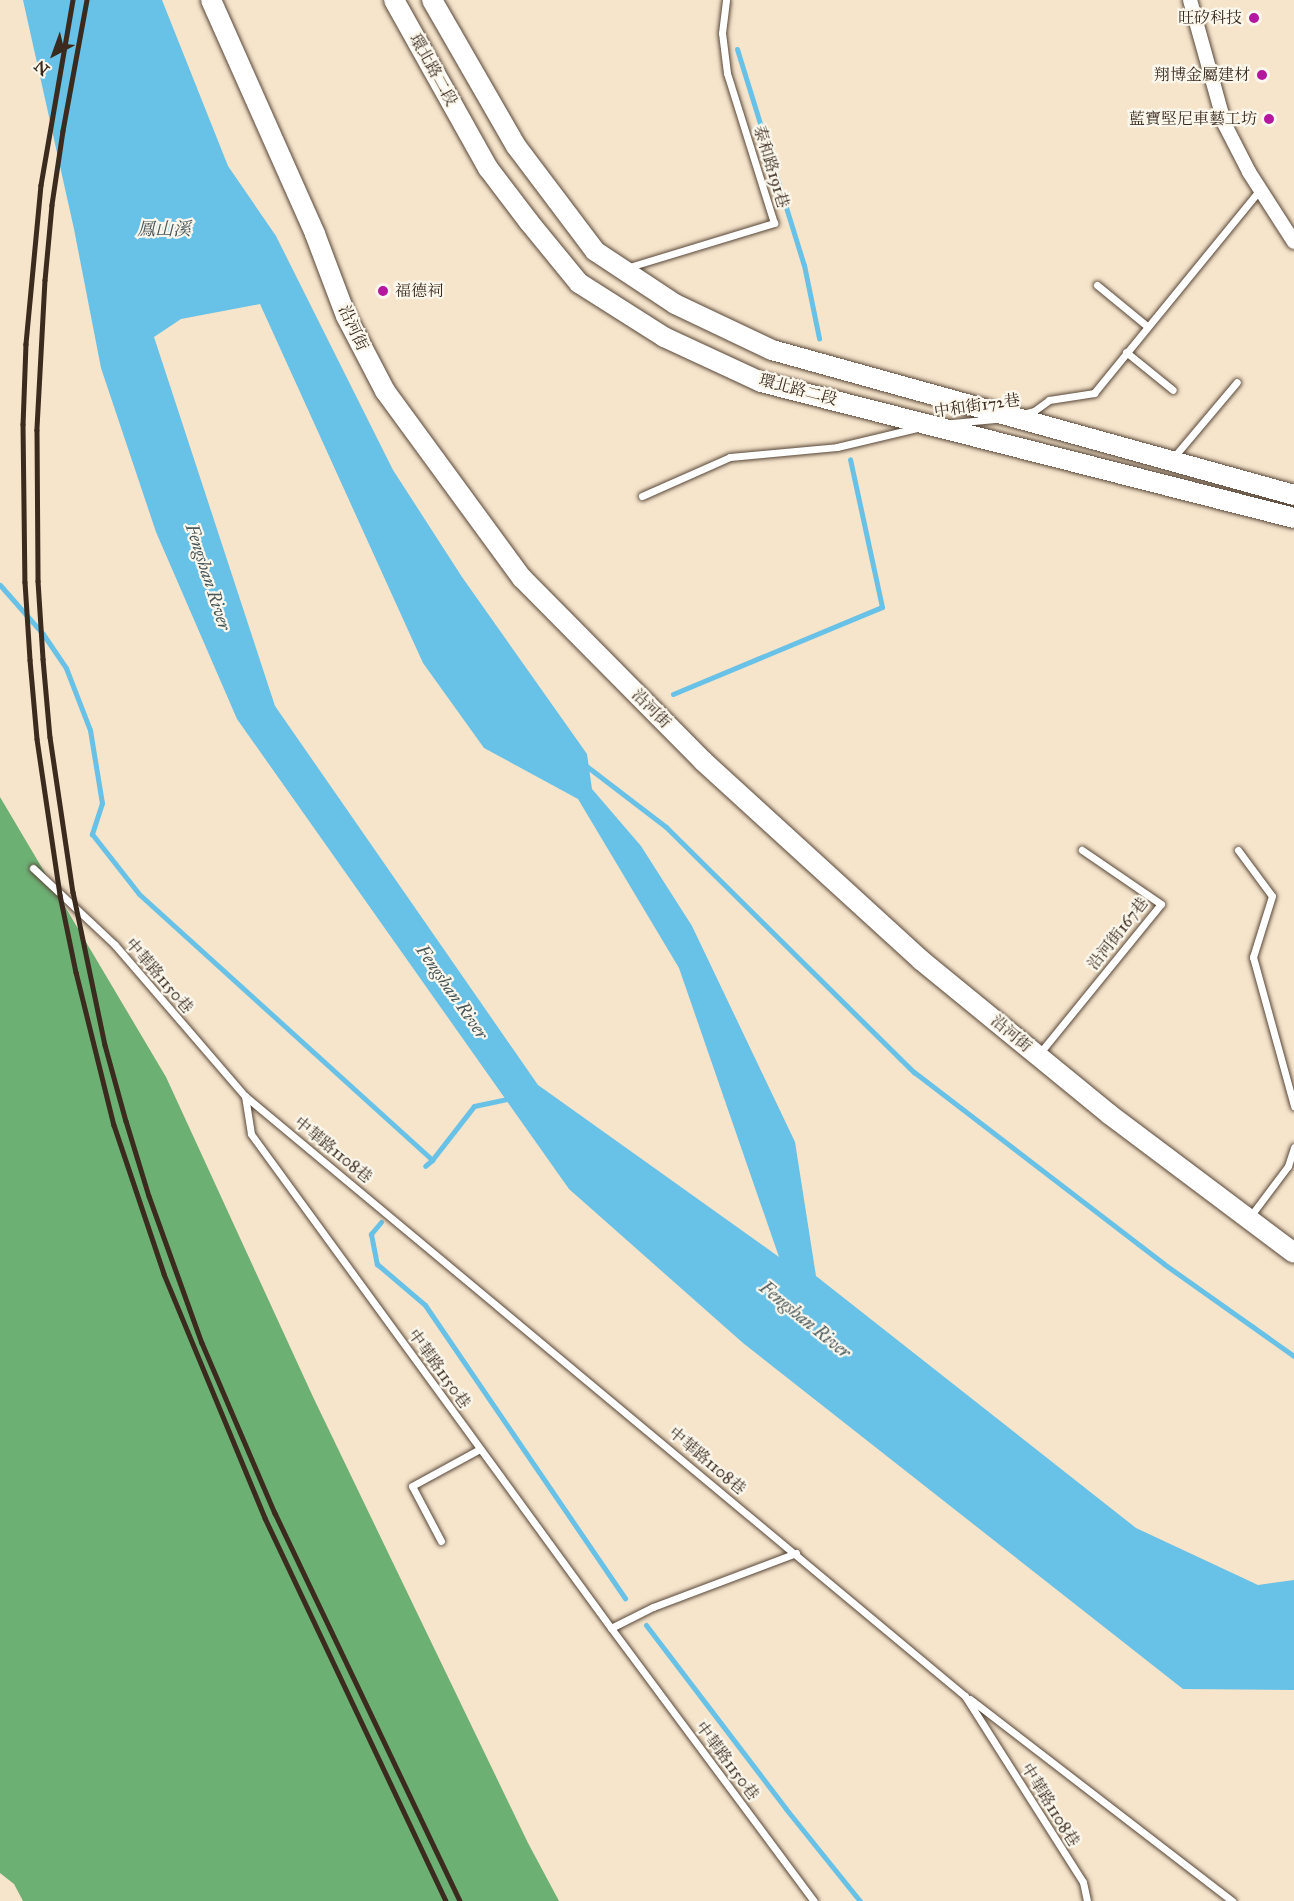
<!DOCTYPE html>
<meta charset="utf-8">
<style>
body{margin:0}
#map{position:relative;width:1294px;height:1901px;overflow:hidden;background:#f6e4cb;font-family:"IM FELL Great Primer","Noto Serif TC",serif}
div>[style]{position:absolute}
.forest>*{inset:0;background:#6db074}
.water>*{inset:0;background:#68c1e6}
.stream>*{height:5px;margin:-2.5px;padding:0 2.5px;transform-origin:2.5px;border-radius:2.5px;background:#68c1e6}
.roads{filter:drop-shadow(0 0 2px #574638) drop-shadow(0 0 2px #574638)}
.lane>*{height:7px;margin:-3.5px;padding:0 3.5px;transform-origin:3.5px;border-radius:3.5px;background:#fff}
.street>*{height:14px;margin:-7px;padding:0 7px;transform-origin:7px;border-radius:7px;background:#fff}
.secondary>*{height:20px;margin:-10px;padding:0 10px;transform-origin:10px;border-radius:10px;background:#fff}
.rail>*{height:4.5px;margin:-2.25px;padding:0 2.25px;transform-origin:2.25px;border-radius:2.25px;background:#3b2a1e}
.dots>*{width:16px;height:16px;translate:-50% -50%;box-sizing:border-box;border:3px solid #fbf7ec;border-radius:50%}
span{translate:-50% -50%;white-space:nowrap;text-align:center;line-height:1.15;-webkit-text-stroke:4.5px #fbf7ec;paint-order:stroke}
.poi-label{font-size:16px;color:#3b2a1e}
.right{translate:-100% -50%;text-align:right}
.left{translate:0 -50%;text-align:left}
.street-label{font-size:16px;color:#3b2a1e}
.water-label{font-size:18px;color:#48575a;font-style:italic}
.north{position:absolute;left:24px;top:24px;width:60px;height:60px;-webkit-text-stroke:4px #fbf7ec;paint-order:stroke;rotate:221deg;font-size:16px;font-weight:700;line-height:24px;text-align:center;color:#3b2a1e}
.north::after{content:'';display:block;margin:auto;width:21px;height:27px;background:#3b2a1e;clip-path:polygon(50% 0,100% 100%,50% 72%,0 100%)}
</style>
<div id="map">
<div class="forest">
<i style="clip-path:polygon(0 797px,166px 1077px,314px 1399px,528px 1843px,559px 1901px,23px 1901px,14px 1884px,0 1873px)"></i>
</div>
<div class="water">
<i style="clip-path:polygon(evenodd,23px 0,162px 0,228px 166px,276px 236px,393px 470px,462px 577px,587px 754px,592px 789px,641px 846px,692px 926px,795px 1142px,816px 1276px,1136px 1528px,1258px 1585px,1294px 1580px,1294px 1690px,1183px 1689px,743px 1343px,569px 1189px,237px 719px,156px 532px,101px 368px,74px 229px,23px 0,260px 304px,423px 663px,484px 748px,578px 799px,679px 968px,779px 1257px,538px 1085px,275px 706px,154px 337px,181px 319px,260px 304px)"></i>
</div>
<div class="stream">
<i style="left:737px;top:49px;width:226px;rotate:72.8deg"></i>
<i style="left:804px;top:265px;width:75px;rotate:78.4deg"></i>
<i style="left:0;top:585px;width:65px;rotate:48.7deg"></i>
<i style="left:43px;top:634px;width:41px;rotate:55.9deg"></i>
<i style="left:66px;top:668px;width:66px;rotate:68.8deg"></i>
<i style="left:90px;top:730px;width:74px;rotate:80.7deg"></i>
<i style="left:102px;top:803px;width:33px;rotate:108deg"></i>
<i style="left:92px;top:834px;width:76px;rotate:51.9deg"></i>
<i style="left:139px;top:894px;width:396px;rotate:42.2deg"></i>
<i style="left:432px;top:1160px;width:9px;rotate:139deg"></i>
<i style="left:673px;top:694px;width:226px;rotate:-22.6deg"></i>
<i style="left:882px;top:607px;width:151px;rotate:-102.2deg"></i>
<i style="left:585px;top:765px;width:102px;rotate:37.4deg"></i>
<i style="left:666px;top:827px;width:349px;rotate:44.7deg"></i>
<i style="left:914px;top:1072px;width:315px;rotate:37.5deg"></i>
<i style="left:1164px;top:1264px;width:159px;rotate:35.3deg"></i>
<i style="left:432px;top:1160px;width:68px;rotate:-52.1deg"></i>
<i style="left:474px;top:1106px;width:38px;rotate:-12deg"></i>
<i style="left:381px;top:1222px;width:16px;rotate:130deg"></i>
<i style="left:371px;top:1234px;width:31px;rotate:79deg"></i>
<i style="left:377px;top:1264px;width:63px;rotate:40.5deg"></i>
<i style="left:425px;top:1305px;width:355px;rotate:55.7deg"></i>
<i style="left:646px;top:1625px;width:231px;rotate:52.7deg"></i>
<i style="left:786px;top:1809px;width:118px;rotate:51.2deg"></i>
</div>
<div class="roads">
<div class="lane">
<i style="left:626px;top:268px;width:155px;rotate:-16.9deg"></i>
<i style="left:774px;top:223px;width:157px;rotate:-107.4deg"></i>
<i style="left:727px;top:73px;width:40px;rotate:-97.1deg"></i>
<i style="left:722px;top:33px;width:33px;rotate:-83deg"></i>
<i style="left:1097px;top:285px;width:65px;rotate:39.4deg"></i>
<i style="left:1126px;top:352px;width:60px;rotate:39deg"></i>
<i style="left:1023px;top:414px;width:11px;rotate:-15deg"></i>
<i style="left:1034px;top:411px;width:19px;rotate:-36deg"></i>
<i style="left:1049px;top:400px;width:46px;rotate:-8.8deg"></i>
<i style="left:1094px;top:393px;width:264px;rotate:-50.8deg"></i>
<i style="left:952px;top:423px;width:43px;rotate:-5.3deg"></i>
<i style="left:1173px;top:458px;width:99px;rotate:-49.9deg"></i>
<i style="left:642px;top:496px;width:96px;rotate:-23.9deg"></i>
<i style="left:730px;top:457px;width:107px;rotate:-5.3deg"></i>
<i style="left:837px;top:447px;width:82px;rotate:-13.4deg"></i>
<i style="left:1238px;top:850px;width:57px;rotate:53.5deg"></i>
<i style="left:1272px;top:896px;width:64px;rotate:107.3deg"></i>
<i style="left:1253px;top:957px;width:155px;rotate:74.6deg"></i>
<i style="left:33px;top:868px;width:112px;rotate:43.2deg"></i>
<i style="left:115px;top:945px;width:199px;rotate:49.3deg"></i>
<i style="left:245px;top:1096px;width:937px;rotate:39.81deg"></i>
<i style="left:965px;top:1696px;width:220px;rotate:57.6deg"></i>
<i style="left:1083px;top:1882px;width:19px;rotate:78deg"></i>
<i style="left:1039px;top:1054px;width:193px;rotate:-50.9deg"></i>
<i style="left:1161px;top:904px;width:96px;rotate:-145.6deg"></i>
<i style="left:245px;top:1096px;width:38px;rotate:81deg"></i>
<i style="left:251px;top:1134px;width:611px;rotate:53.92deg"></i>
<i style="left:611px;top:1628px;width:340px;rotate:53.4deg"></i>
<i style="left:1249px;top:1218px;width:65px;rotate:-53.1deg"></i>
<i style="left:1288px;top:1166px;width:20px;rotate:-72deg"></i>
<i style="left:441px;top:1541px;width:62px;rotate:-117.8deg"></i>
<i style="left:412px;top:1486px;width:77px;rotate:-28.6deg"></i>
<i style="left:611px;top:1628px;width:47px;rotate:-26.6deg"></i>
<i style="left:653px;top:1607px;width:153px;rotate:-20.7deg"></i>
<i style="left:970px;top:1699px;width:331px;rotate:37.6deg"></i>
</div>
<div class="street">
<i style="left:1190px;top:0;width:130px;rotate:74.4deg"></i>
<i style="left:1225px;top:125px;width:53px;rotate:62.9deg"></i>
<i style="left:1249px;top:172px;width:83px;rotate:57.3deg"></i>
</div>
<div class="secondary">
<i style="left:211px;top:0;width:256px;rotate:66deg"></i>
<i style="left:315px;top:234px;width:88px;rotate:69.3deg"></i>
<i style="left:346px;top:316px;width:85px;rotate:62.5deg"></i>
<i style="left:385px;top:391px;width:232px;rotate:53.8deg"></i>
<i style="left:522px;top:578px;width:257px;rotate:45.3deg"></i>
<i style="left:703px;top:761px;width:295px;rotate:42.4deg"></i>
<i style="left:921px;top:960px;width:243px;rotate:39.3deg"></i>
<i style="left:1109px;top:1114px;width:231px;rotate:36.9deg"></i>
<i style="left:394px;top:0;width:193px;rotate:60.8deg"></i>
<i style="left:488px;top:168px;width:68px;rotate:52.8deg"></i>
<i style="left:529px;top:222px;width:79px;rotate:50.7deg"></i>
<i style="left:579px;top:283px;width:101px;rotate:32.4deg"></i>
<i style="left:664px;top:337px;width:107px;rotate:24.9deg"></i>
<i style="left:761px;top:382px;width:550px;rotate:14.31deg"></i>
<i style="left:432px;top:0;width:168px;rotate:60.1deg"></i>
<i style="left:516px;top:146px;width:131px;rotate:53deg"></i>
<i style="left:595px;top:251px;width:96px;rotate:33.5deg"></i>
<i style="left:675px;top:304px;width:107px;rotate:25.4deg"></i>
<i style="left:772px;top:350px;width:542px;rotate:15.52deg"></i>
</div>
</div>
<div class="rail">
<i style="left:73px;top:0;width:188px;rotate:99.8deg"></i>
<i style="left:41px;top:185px;width:160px;rotate:95.4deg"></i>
<i style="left:26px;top:344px;width:80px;rotate:92.1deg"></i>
<i style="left:23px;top:424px;width:158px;rotate:89.3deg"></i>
<i style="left:25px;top:582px;width:78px;rotate:86.3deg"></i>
<i style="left:30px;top:660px;width:79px;rotate:84.9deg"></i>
<i style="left:37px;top:739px;width:158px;rotate:81.6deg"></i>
<i style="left:60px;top:895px;width:79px;rotate:78.3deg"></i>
<i style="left:76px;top:972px;width:158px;rotate:76.1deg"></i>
<i style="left:114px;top:1125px;width:157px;rotate:71.4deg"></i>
<i style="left:164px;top:1274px;width:264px;rotate:67.5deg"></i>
<i style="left:265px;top:1518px;width:424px;rotate:64.7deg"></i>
<i style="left:87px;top:0;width:133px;rotate:100.4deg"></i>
<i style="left:63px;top:131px;width:75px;rotate:98.5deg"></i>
<i style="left:52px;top:205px;width:75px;rotate:95.3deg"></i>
<i style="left:45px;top:280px;width:150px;rotate:93.1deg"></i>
<i style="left:37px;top:430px;width:151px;rotate:89.6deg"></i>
<i style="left:38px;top:581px;width:78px;rotate:86.3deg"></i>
<i style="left:43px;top:659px;width:78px;rotate:84.9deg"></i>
<i style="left:50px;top:737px;width:157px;rotate:81.6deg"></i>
<i style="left:73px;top:892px;width:156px;rotate:78.2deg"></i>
<i style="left:105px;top:1045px;width:79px;rotate:74.6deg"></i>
<i style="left:126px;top:1121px;width:78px;rotate:73deg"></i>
<i style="left:149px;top:1196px;width:156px;rotate:70.2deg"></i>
<i style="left:202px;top:1343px;width:185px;rotate:66.8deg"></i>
<i style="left:275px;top:1513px;width:430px;rotate:64.5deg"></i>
</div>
<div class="dots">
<i style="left:1254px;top:18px;background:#b5179e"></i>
<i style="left:1262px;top:75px;background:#b5179e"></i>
<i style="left:1269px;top:119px;background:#b5179e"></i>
<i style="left:383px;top:291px;background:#b5179e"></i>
</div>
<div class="poi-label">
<span class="right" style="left:1242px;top:18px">旺矽科技</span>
<span class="right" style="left:1250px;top:75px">翔博金屬建材</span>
<span class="right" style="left:1257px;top:119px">藍寶堅尼車藝工坊</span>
<span class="left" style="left:395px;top:291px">福德祠</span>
</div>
<div class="street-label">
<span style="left:433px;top:70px;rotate:61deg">環北路二段</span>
<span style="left:771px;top:167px;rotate:73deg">泰和路191巷</span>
<span style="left:353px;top:328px;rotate:65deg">沿河街</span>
<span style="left:798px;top:390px;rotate:15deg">環北路二段</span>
<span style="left:977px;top:406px;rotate:-8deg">中和街172巷</span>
<span style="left:651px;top:709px;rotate:45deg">沿河街</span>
<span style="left:1118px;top:934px;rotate:-52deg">沿河街167巷</span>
<span style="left:159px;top:976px;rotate:49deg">中華路1150巷</span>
<span style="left:1011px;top:1034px;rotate:40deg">沿河街</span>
<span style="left:333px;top:1150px;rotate:39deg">中華路1108巷</span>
<span style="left:439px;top:1369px;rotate:54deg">中華路1150巷</span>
<span style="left:707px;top:1461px;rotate:40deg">中華路1108巷</span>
<span style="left:727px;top:1761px;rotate:53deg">中華路1150巷</span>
<span style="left:1050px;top:1805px;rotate:58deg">中華路1108巷</span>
</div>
<div class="water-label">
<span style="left:164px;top:229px">鳳山溪</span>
<span style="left:208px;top:577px;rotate:72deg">Fengshan River</span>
<span style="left:452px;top:992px;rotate:55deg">Fengshan River</span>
<span style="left:805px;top:1320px;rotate:39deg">Fengshan River</span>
</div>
<div class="north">N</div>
</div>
